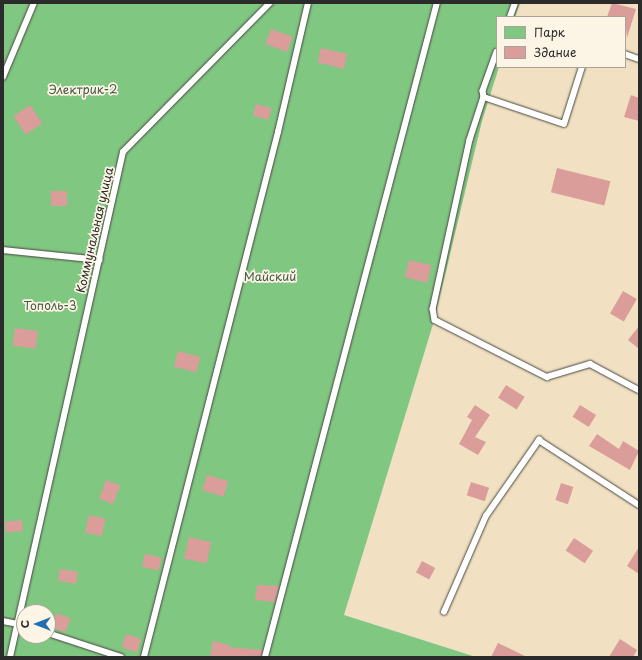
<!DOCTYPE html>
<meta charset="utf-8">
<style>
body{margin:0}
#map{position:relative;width:642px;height:660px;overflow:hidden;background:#f1e1c2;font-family:"Playpen Sans",sans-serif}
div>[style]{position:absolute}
.green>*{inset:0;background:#80c782}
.building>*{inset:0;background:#da9d9a;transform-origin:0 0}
.roads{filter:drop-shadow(0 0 1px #494642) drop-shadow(0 0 1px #494642)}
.lane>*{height:5.5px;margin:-2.75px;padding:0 2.75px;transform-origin:2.75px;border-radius:2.75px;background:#fff}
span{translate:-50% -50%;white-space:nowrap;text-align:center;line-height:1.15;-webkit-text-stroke:3.5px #fcf5e5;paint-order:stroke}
.park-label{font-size:12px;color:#445a45}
.street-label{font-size:12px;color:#2b2b2b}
.frame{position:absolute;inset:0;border:4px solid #2b2b2b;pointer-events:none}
.legend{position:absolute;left:496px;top:16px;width:130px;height:52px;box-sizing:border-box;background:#fcf5e5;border:1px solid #a8a49b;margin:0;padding:5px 7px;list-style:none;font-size:12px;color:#2b2b2b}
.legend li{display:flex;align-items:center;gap:8px;height:20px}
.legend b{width:20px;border:1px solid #a8a49b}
.north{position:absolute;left:16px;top:604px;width:40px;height:40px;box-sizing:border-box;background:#fcf5e5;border:1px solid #a8a49b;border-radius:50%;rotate:270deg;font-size:11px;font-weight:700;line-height:16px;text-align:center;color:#2b2b2b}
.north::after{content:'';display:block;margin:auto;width:14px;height:18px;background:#1f6fb2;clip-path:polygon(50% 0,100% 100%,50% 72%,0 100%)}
</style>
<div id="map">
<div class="green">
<i style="clip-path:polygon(evenodd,3px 3px,520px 3px,515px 17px,497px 17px,497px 67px,499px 67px,482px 121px,434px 321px,344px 615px,476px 657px,3px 657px,3px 3px,24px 612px,48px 612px,48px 636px,24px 636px,24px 612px)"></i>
</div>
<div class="building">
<i style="clip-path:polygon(612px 3px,636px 9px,627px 38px,625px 17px,607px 17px)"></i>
<i style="left:271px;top:29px;width:23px;height:16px;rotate:20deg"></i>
<i style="left:321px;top:48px;width:27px;height:15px;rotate:13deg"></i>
<i style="clip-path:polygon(631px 95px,639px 98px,639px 121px,624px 117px)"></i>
<i style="left:256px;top:104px;width:16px;height:12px;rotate:15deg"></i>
<i style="left:30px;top:105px;width:22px;height:20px;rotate:56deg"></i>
<i style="left:557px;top:168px;width:55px;height:25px;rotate:14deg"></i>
<i style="left:51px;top:191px;width:16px;height:15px"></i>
<i style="left:409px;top:260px;width:23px;height:18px;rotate:13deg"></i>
<i style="left:623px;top:291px;width:16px;height:26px;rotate:30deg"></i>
<i style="clip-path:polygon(639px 326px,639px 349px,628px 340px)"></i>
<i style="left:15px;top:328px;width:23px;height:18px;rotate:7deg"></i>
<i style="left:178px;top:351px;width:23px;height:16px;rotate:15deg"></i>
<i style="left:506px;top:385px;width:22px;height:15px;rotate:32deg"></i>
<i style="clip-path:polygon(475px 405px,490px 415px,475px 437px,486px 442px,478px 455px,459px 444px,472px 420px,467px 417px)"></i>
<i style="left:580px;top:405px;width:19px;height:14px;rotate:32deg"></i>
<i style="clip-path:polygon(597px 434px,619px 449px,623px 441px,639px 451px,630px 470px,589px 446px)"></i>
<i style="left:207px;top:475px;width:22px;height:16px;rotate:16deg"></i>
<i style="left:106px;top:480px;width:15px;height:20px;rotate:20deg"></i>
<i style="left:471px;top:482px;width:19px;height:14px;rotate:18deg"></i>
<i style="left:561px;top:483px;width:13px;height:18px;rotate:18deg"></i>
<i style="left:89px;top:515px;width:17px;height:18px;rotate:13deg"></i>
<i style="left:22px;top:520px;width:11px;height:17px;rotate:85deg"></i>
<i style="left:189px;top:537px;width:23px;height:22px;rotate:13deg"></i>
<i style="left:574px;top:538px;width:23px;height:15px;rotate:34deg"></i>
<i style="clip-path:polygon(639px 547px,639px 574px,627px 566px)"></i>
<i style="left:145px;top:554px;width:17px;height:13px;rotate:13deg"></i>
<i style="left:422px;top:561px;width:15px;height:13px;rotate:28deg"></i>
<i style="left:60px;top:569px;width:18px;height:12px;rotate:9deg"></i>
<i style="clip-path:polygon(257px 585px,279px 586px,275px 602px,255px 600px)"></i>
<i style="left:57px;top:613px;width:15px;height:15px;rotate:23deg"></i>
<i style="left:126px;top:634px;width:16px;height:14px;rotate:18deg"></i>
<i style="clip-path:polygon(620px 639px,637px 650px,633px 657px,609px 657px)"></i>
<i style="clip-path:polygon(213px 641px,229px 645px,229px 647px,263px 650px,261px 657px,210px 657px)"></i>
<i style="clip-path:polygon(498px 643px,527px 657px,491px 657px)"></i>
</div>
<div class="roads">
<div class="lane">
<i style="left:510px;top:17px;width:15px;rotate:-70deg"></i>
<i style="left:497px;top:52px;width:41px;rotate:109.7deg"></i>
<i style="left:483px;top:91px;width:6px;rotate:81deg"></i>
<i style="left:484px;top:97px;width:84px;rotate:18.6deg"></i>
<i style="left:564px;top:124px;width:60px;rotate:-72.5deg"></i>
<i style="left:625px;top:54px;width:15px;rotate:20deg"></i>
<i style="left:3px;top:77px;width:80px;rotate:-67.3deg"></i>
<i style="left:484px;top:97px;width:45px;rotate:108deg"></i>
<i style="left:470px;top:140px;width:173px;rotate:102.3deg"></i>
<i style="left:433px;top:309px;width:11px;rotate:80deg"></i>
<i style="left:435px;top:320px;width:126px;rotate:27deg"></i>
<i style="left:547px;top:377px;width:45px;rotate:-16.8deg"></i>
<i style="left:590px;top:364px;width:55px;rotate:28deg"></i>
<i style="left:3px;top:250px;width:97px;rotate:5.9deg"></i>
<i style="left:444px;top:612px;width:105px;rotate:-66.4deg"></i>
<i style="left:486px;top:516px;width:93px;rotate:-55.1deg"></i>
<i style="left:539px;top:440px;width:119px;rotate:33deg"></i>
<i style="left:3px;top:621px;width:21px;rotate:11deg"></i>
<i style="left:48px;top:633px;width:77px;rotate:18.2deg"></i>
<i style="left:10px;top:657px;width:517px;rotate:-77.39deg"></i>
<i style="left:123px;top:152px;width:209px;rotate:-45.4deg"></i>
<i style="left:144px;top:657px;width:542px;rotate:-75.68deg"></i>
<i style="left:278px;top:132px;width:132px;rotate:-76.9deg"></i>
<i style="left:265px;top:657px;width:676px;rotate:-75.27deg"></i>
</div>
</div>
<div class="park-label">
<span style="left:83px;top:90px">Электрик-2</span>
<span style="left:270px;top:277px">Майский</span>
<span style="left:50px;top:306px">Тополь-3</span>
</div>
<div class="street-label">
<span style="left:95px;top:230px;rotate:-77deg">Коммунальная улица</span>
</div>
<div class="frame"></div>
<ul class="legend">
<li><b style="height:11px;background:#80c782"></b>Парк</li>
<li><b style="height:11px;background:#da9d9a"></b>Здание</li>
</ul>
<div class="north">С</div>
</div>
